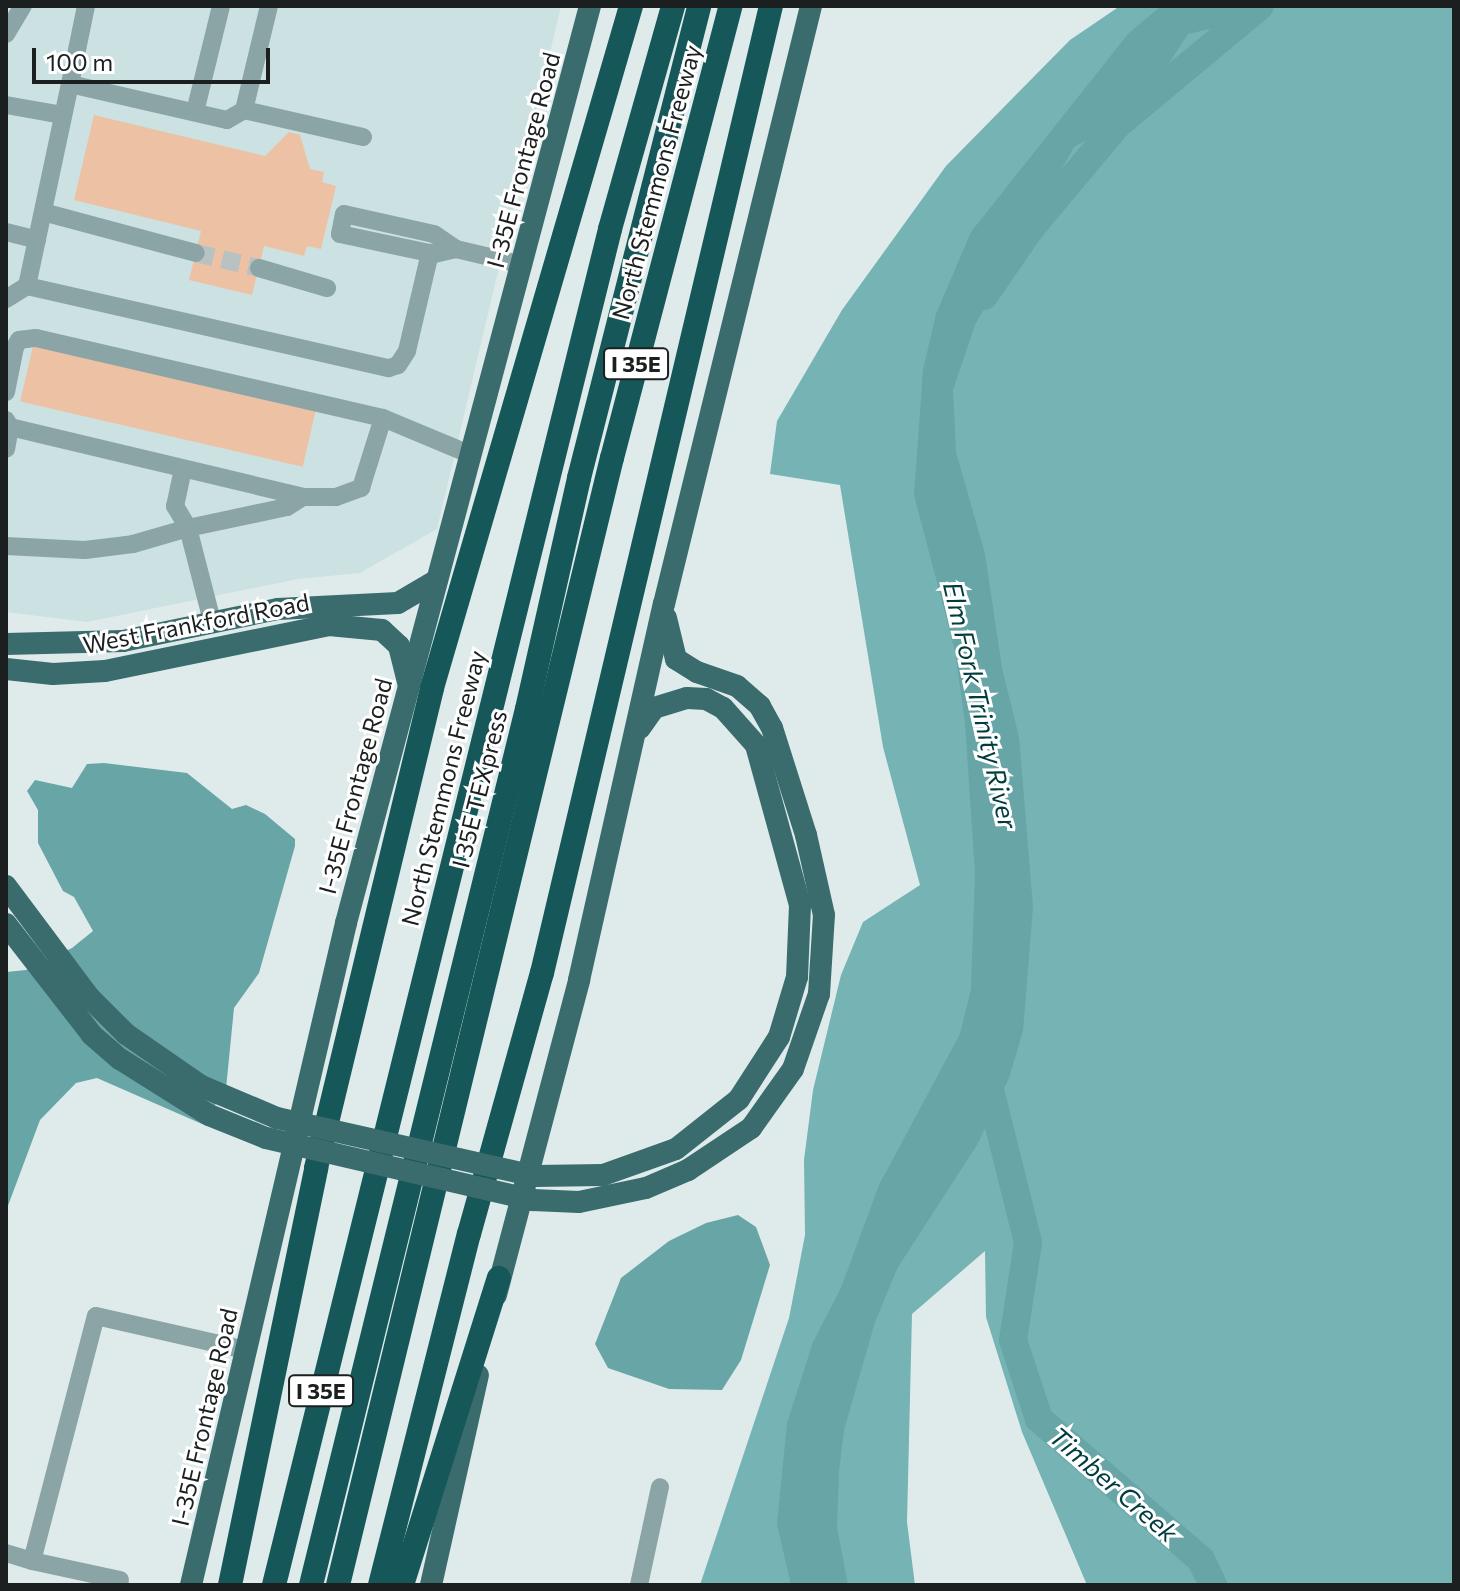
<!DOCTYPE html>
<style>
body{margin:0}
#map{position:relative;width:1460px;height:1591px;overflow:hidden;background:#dfebeb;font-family:Commissioner,sans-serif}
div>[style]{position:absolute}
.built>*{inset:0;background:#cce1e1}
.forest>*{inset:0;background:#75b3b4}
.water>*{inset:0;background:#68a5a6}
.river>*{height:28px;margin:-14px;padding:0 14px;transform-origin:14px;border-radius:14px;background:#68a5a6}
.building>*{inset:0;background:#edc2a4;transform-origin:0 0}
.minor-tunnel>*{height:18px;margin-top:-9px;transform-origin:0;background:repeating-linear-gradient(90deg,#b8c2c2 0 18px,transparent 0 27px)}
.minor>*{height:18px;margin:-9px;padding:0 9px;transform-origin:9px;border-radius:9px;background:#8ba4a5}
.major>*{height:22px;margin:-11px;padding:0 11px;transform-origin:11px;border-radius:11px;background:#3a6c6d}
.highway>*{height:24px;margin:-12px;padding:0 12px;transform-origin:12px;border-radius:12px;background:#165859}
.major-bridge>*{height:22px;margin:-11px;padding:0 11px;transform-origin:11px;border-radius:11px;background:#3a6c6d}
span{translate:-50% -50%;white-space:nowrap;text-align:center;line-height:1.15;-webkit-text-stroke:6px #fff;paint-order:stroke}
.shield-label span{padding:2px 6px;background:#fff;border:2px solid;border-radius:6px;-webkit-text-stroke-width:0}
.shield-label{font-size:22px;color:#1b1f1f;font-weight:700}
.street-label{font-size:24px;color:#1b1f1f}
.water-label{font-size:26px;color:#003c3d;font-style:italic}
.frame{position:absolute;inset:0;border:8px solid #1b1f1f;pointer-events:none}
.scale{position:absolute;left:32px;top:48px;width:238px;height:36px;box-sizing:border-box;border:4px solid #1b1f1f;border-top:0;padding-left:10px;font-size:24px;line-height:28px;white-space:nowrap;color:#1b1f1f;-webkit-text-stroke:6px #fff;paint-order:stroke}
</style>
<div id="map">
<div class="built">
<i style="clip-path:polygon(6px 6px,561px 6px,437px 529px,360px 573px,298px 579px,87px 622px,6px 612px)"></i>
</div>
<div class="forest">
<i style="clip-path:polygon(1120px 6px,1454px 6px,1454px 1585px,1087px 1585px,1022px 1432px,986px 1317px,985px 1251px,912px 1314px,907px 1522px,915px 1585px,700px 1585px,789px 1318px,805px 1235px,804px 1160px,813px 1090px,841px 975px,863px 922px,920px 885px,883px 747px,840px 485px,770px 474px,777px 421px,842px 310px,946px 166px,1070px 40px)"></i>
</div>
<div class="water">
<i style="clip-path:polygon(1161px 6px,1272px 6px,1254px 19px,1188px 34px,1137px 112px,1074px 147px,975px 325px,953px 390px,956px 452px,985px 554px,1002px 668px,1019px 737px,1033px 907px,1023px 1031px,1009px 1078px,977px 1145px,898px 1267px,875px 1322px,844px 1430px,839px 1472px,837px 1527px,848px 1585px,791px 1585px,777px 1524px,787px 1423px,813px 1342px,841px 1288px,879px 1185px,960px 1034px,971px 989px,975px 873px,965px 723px,955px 651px,914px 495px,923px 370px,936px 314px,971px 232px,1128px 34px)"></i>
<i style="clip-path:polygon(104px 763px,187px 773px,232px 809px,246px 805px,265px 814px,295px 839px,295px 846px,259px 973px,234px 1008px,226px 1089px,202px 1124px,97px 1078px,76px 1083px,40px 1120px,6px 1211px,6px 972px,26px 970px,72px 948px,93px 931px,74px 897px,63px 891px,38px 843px,38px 810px,27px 791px,35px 780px,72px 788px,87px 764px)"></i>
<i style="clip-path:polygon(738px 1215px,756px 1227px,770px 1265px,741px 1360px,722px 1390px,669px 1389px,608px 1368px,595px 1344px,621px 1278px,669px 1241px,706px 1223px)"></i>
</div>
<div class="river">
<i style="left:984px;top:296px;width:81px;rotate:-55.5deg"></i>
<i style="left:1030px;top:229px;width:136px;rotate:-50.1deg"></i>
<i style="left:1117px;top:125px;width:186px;rotate:-39.8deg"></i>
<i style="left:985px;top:1070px;width:178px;rotate:76deg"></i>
<i style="left:1028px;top:1243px;width:98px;rotate:98.8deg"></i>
<i style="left:1013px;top:1340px;width:83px;rotate:71.8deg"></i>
<i style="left:1039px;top:1419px;width:215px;rotate:41deg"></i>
<i style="left:1201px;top:1560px;width:28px;rotate:64deg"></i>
</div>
<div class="building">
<i style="clip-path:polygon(94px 115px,265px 156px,289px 132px,300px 135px,310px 169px,324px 172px,322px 182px,336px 186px,321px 249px,307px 246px,304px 256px,264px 246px,252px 295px,189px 280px,201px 231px,74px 200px)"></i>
<i style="left:33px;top:346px;width:290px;height:57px;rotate:13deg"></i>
</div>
<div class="minor-tunnel">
<i style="left:196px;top:253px;width:65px;rotate:13.4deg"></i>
</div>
<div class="minor">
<i style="left:86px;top:6px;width:80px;rotate:101.6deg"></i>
<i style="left:70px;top:84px;width:161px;rotate:12.9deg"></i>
<i style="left:227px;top:120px;width:20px;rotate:-30deg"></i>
<i style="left:244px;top:110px;width:122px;rotate:12.8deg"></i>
<i style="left:6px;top:34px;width:33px;rotate:-59deg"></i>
<i style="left:6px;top:105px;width:58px;rotate:10deg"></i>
<i style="left:244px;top:110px;width:107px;rotate:-76.5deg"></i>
<i style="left:195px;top:112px;width:109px;rotate:-76.2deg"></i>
<i style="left:43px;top:212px;width:158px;rotate:15deg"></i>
<i style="left:344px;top:214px;width:92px;rotate:12.5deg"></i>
<i style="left:434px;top:234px;width:27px;rotate:34deg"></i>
<i style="left:456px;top:249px;width:23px;rotate:167deg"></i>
<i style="left:434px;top:254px;width:96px;rotate:-168deg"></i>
<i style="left:340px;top:234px;width:20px;rotate:-79deg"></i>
<i style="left:6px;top:232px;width:32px;rotate:14deg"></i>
<i style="left:456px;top:249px;width:69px;rotate:13.4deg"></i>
<i style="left:259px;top:268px;width:71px;rotate:16.4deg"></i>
<i style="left:27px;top:286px;width:207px;rotate:-78deg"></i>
<i style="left:6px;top:299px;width:25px;rotate:-32deg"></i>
<i style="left:27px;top:286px;width:371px;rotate:12.8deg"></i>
<i style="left:389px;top:368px;width:9px;rotate:-18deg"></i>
<i style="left:398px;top:365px;width:17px;rotate:-57deg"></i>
<i style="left:407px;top:351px;width:101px;rotate:-76.8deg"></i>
<i style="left:6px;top:392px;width:46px;rotate:-78.7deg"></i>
<i style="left:15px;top:347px;width:8px;rotate:-60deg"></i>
<i style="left:19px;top:340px;width:17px;rotate:-7deg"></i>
<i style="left:36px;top:338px;width:356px;rotate:13deg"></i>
<i style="left:6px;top:420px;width:8px;rotate:60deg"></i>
<i style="left:10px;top:427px;width:22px;rotate:100deg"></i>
<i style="left:10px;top:427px;width:301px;rotate:13.4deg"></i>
<i style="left:183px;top:469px;width:38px;rotate:102deg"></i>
<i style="left:175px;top:506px;width:26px;rotate:59deg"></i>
<i style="left:188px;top:528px;width:101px;rotate:-12deg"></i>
<i style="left:287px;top:507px;width:19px;rotate:-32deg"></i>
<i style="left:303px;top:497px;width:33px"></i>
<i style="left:336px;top:497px;width:27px;rotate:-20deg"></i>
<i style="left:361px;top:488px;width:73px;rotate:-72.6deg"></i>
<i style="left:383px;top:418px;width:93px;rotate:22.7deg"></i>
<i style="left:6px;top:546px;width:79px;rotate:2.9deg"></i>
<i style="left:85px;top:550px;width:48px;rotate:-7.1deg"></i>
<i style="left:133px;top:544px;width:57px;rotate:-16.2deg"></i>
<i style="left:188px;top:528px;width:96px;rotate:75.5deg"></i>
<i style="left:6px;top:1553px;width:27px;rotate:17deg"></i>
<i style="left:120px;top:1580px;width:90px;rotate:-167.8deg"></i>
<i style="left:32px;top:1561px;width:253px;rotate:-75.4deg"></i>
<i style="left:96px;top:1316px;width:154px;rotate:12.8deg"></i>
<i style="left:639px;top:1585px;width:100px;rotate:-77.9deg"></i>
</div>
<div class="major">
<i style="left:666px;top:618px;width:42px;rotate:76.3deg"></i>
<i style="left:676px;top:659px;width:25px;rotate:32deg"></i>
<i style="left:6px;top:644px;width:117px;rotate:-1.5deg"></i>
<i style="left:123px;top:641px;width:158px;rotate:-11.7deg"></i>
<i style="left:278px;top:609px;width:120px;rotate:-2.9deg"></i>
<i style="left:398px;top:603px;width:45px;rotate:-30.5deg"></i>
<i style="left:6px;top:669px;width:47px;rotate:6.1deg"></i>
<i style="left:53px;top:674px;width:52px;rotate:-3.3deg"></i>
<i style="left:105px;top:671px;width:229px;rotate:-11.6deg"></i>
<i style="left:329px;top:625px;width:53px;rotate:5.4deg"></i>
<i style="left:382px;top:630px;width:23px;rotate:43deg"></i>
<i style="left:399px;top:646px;width:38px;rotate:76deg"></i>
<i style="left:640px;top:728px;width:24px;rotate:-55deg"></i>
<i style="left:654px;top:708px;width:34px;rotate:-17deg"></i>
<i style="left:496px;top:1295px;width:326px;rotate:-75.2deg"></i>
<i style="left:579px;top:980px;width:385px;rotate:-77.3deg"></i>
<i style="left:664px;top:604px;width:616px;rotate:-76.19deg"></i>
<i style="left:191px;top:1585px;width:680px;rotate:-76.82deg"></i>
<i style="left:346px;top:923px;width:949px;rotate:-75.1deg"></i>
<i style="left:431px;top:1585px;width:215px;rotate:-77.4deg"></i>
</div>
<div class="highway">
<i style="left:230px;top:1585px;width:426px;rotate:-78.3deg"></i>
<i style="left:316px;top:1168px;width:494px;rotate:-76.4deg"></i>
<i style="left:432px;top:688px;width:710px;rotate:-73.73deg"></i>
<i style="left:274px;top:1585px;width:1397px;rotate:-76.08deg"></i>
<i style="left:610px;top:229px;width:232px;rotate:-74.2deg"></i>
<i style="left:311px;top:1585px;width:902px;rotate:-76.15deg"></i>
<i style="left:527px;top:709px;width:237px;rotate:-77.3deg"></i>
<i style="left:579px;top:478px;width:487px;rotate:-75.7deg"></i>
<i style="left:338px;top:1585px;width:1160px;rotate:-76.34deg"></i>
<i style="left:612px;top:458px;width:467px;rotate:-75.3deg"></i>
<i style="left:380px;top:1585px;width:362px;rotate:-75.8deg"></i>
<i style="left:469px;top:1234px;width:271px;rotate:-74.4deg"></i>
<i style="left:542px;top:973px;width:994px;rotate:-76.68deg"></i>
<i style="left:402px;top:1585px;width:322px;rotate:-72.5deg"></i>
</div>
<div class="major-bridge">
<i style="left:6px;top:886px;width:139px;rotate:53.2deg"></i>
<i style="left:89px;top:997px;width:52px;rotate:45deg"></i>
<i style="left:126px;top:1034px;width:91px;rotate:34.7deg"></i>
<i style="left:201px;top:1086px;width:82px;rotate:22.8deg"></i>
<i style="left:277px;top:1118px;width:264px;rotate:12.7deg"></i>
<i style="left:535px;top:1176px;width:68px;rotate:-0.8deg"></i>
<i style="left:603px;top:1175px;width:77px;rotate:-19.6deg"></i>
<i style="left:676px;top:1149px;width:80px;rotate:-38.4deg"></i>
<i style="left:739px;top:1099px;width:74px;rotate:-57.2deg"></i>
<i style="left:779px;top:1037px;width:63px;rotate:-73.3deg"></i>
<i style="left:797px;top:977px;width:72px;rotate:-87.6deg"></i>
<i style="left:800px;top:905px;width:166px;rotate:-105.4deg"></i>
<i style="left:756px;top:745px;width:50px;rotate:-131.7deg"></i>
<i style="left:723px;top:708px;width:19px;rotate:-152deg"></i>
<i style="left:706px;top:699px;width:19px;rotate:-177deg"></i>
<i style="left:6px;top:924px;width:140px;rotate:52.2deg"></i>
<i style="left:92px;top:1035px;width:37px;rotate:41deg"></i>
<i style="left:120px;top:1059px;width:105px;rotate:32.2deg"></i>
<i style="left:209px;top:1115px;width:61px;rotate:22deg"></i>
<i style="left:266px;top:1138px;width:274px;rotate:13.1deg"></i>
<i style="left:533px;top:1200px;width:46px;rotate:2.5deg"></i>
<i style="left:579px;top:1202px;width:68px;rotate:-11.8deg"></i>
<i style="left:646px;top:1188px;width:46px;rotate:-23.2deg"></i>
<i style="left:688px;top:1170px;width:76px;rotate:-33.7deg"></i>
<i style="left:751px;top:1128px;width:72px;rotate:-54.6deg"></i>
<i style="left:793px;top:1069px;width:79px;rotate:-70.9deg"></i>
<i style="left:819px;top:994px;width:79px;rotate:-86.4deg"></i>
<i style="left:824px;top:915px;width:82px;rotate:-102.7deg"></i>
<i style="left:806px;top:835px;width:112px;rotate:-107.6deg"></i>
<i style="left:772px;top:728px;width:25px;rotate:-119deg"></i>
<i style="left:760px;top:706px;width:30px;rotate:-139deg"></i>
<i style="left:737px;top:686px;width:42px;rotate:-160.7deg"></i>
</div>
<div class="shield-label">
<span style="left:636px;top:364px">I 35E</span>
<span style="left:321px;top:1391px">I 35E</span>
</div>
<div class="street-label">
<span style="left:523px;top:160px;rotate:-75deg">I-35E Frontage Road</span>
<span style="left:656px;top:182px;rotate:-75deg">North Stemmons Freeway</span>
<span style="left:196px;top:623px;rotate:-11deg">West Frankford Road</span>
<span style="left:355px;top:786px;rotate:-75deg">I-35E Frontage Road</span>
<span style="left:443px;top:788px;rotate:-76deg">North Stemmons Freeway</span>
<span style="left:479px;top:789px;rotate:-76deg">I 35E TEXpress</span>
<span style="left:204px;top:1417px;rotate:-77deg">I-35E Frontage Road</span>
</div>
<div class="water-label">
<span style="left:981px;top:705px;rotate:77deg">Elm Fork Trinity River</span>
<span style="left:1114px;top:1484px;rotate:41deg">Timber Creek</span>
</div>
<div class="frame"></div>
<div class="scale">100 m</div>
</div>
